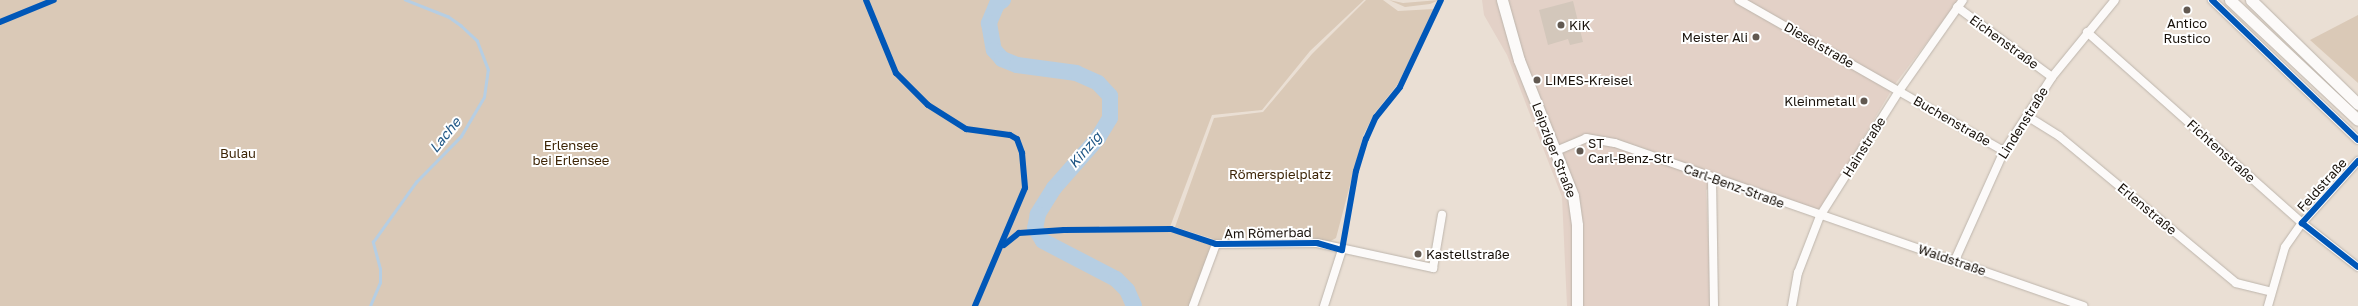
<!DOCTYPE html>
<meta charset="utf-8">
<style>
body{margin:0}
#map{position:relative;width:2358px;height:306px;overflow:hidden;background:#eadfd4;font-family:"Golos Text",sans-serif}
div>[style]{position:absolute}
.commercial>*{inset:0;background:#e3d1c7}
.green>*{inset:0;background:#dac9b7}
.stream>*{height:2.5px;margin:-1.25px;padding:0 1.25px;transform-origin:1.25px;border-radius:1.25px;background:#b6cee3}
.river>*{height:16px;margin:-8px;padding:0 8px;transform-origin:8px;border-radius:8px;background:#b6cee3}
.building>*{inset:0;background:#d3c7bb}
.roads{filter:drop-shadow(0 0 1px #bdb5ac) drop-shadow(0 0 1px #bdb5ac)}
.minor>*{height:8px;margin:-4px;padding:0 4px;transform-origin:4px;border-radius:4px;background:#fcfaf9}
.secondary>*{height:11px;margin:-5.5px;padding:0 5.5px;transform-origin:5.5px;border-radius:5.5px;background:#fcfaf9}
.cycleway>*{height:6px;margin:-3px;padding:0 3px;transform-origin:3px;border-radius:3px;background:#0057b8}
.dots>*{width:11px;height:11px;translate:-50% -50%;box-sizing:border-box;border:2px solid #fff;border-radius:50%}
span{translate:-50% -50%;white-space:nowrap;text-align:center;line-height:1.15;-webkit-text-stroke:4px #fff;paint-order:stroke}
.poi-label{font-size:13px;color:#18110a}
.left{translate:0 -50%;text-align:left}
.right{translate:-100% -50%;text-align:right}
.street-label{font-size:13px;color:#18110a}
.park-label{font-size:13px;color:#3d2506}
.water-label{font-size:14px;color:#215886;font-style:italic}
</style>
<div id="map">
<div class="commercial">
<i style="clip-path:polygon(1482px 0,1959px 0,1895px 84px,1820px 211px,1727px 180px,1706px 190px,1711px 306px,1567px 306px,1562px 197px,1507px 55px,1484px 15px)"></i>
</div>
<div class="green">
<i style="clip-path:polygon(0 0,1364px 0,1310px 51px,1262px 110px,1212px 115px,1170px 227px,1099px 226px,1103px 232px,1170px 231px,1213px 245px,1190px 306px,0 306px)"></i>
<i style="clip-path:polygon(1366px 0,1383px 0,1398px 11px,1434px 9px,1398px 84px,1374px 114px,1363px 136px,1336px 238px,1329px 242px,1313px 238px,1216px 240px,1175px 227px,1214px 118px,1263px 112px,1312px 54px)"></i>
<i style="clip-path:polygon(1389px 0,1403px 3px,1439px 0,1430px 4px,1405px 7px)"></i>
<i style="clip-path:polygon(2358px 15px,2358px 83px,2310px 40px)"></i>
</div>
<div class="stream">
<i style="left:370px;top:306px;width:25px;rotate:-67deg"></i>
<i style="left:380px;top:283px;width:14px;rotate:-90deg"></i>
<i style="left:380px;top:269px;width:28px;rotate:-105deg"></i>
<i style="left:373px;top:242px;width:74px;rotate:-54.4deg"></i>
<i style="left:416px;top:182px;width:64px;rotate:-45.6deg"></i>
<i style="left:461px;top:136px;width:45px;rotate:-59.5deg"></i>
<i style="left:484px;top:97px;width:27px;rotate:-82deg"></i>
<i style="left:488px;top:70px;width:31px;rotate:-111deg"></i>
<i style="left:477px;top:41px;width:22px;rotate:-137deg"></i>
<i style="left:461px;top:26px;width:16px;rotate:-145deg"></i>
<i style="left:448px;top:17px;width:46px;rotate:-158.4deg"></i>
</div>
<div class="river">
<i style="left:1003px;top:0;width:7px;rotate:146deg"></i>
<i style="left:997px;top:4px;width:21px;rotate:113deg"></i>
<i style="left:989px;top:23px;width:27px;rotate:80deg"></i>
<i style="left:994px;top:50px;width:12px;rotate:48deg"></i>
<i style="left:1002px;top:59px;width:16px;rotate:22deg"></i>
<i style="left:1017px;top:65px;width:60px;rotate:7.7deg"></i>
<i style="left:1076px;top:73px;width:24px;rotate:24deg"></i>
<i style="left:1098px;top:83px;width:18px;rotate:47deg"></i>
<i style="left:1110px;top:96px;width:22px;rotate:90deg"></i>
<i style="left:1110px;top:118px;width:23px;rotate:121deg"></i>
<i style="left:1098px;top:138px;width:67px;rotate:131.3deg"></i>
<i style="left:1054px;top:188px;width:31px;rotate:122deg"></i>
<i style="left:1038px;top:214px;width:14px;rotate:102deg"></i>
<i style="left:1035px;top:228px;width:15px;rotate:58deg"></i>
<i style="left:1043px;top:241px;width:82px;rotate:27.5deg"></i>
<i style="left:1116px;top:279px;width:16px;rotate:45deg"></i>
<i style="left:1127px;top:290px;width:17px;rotate:66deg"></i>
</div>
<div class="building">
<i style="clip-path:polygon(1573px 1px,1583px 42px,1570px 45px,1568px 39px,1548px 45px,1539px 10px)"></i>
</div>
<div class="roads">
<div class="minor">
<i style="left:1739px;top:0;width:305px;rotate:29.7deg"></i>
<i style="left:2212px;top:0;width:202px;rotate:43.8deg"></i>
<i style="left:1957px;top:7px;width:118px;rotate:36.4deg"></i>
<i style="left:2087px;top:32px;width:288px;rotate:41.6deg"></i>
<i style="left:2302px;top:223px;width:71px;rotate:38.2deg"></i>
<i style="left:2027px;top:116px;width:38px;rotate:32deg"></i>
<i style="left:2059px;top:136px;width:230px;rotate:39.7deg"></i>
<i style="left:2236px;top:283px;width:36px;rotate:14deg"></i>
<i style="left:1556px;top:151px;width:33px;rotate:-23deg"></i>
<i style="left:1586px;top:138px;width:29px;rotate:10deg"></i>
<i style="left:1615px;top:143px;width:496px;rotate:19.2deg"></i>
<i style="left:1712px;top:178px;width:128px;rotate:89.1deg"></i>
<i style="left:1955px;top:260px;width:120px;rotate:-65.8deg"></i>
<i style="left:2004px;top:151px;width:88px;rotate:-57deg"></i>
<i style="left:2052px;top:77px;width:99px;rotate:-50.7deg"></i>
<i style="left:1193px;top:306px;width:66px;rotate:-69.6deg"></i>
<i style="left:1216px;top:244px;width:101px;rotate:-0.6deg"></i>
<i style="left:1317px;top:243px;width:119px;rotate:12.2deg"></i>
<i style="left:1433px;top:268px;width:54px;rotate:-80.4deg"></i>
<i style="left:1324px;top:306px;width:59px;rotate:-72.2deg"></i>
<i style="left:1792px;top:306px;width:34px;rotate:-80deg"></i>
<i style="left:1798px;top:273px;width:61px;rotate:-68.9deg"></i>
<i style="left:1820px;top:216px;width:148px;rotate:-57.7deg"></i>
<i style="left:1899px;top:91px;width:111px;rotate:-54.9deg"></i>
<i style="left:2268px;top:306px;width:61px;rotate:-73.9deg"></i>
<i style="left:2285px;top:247px;width:29px;rotate:-55deg"></i>
<i style="left:2302px;top:223px;width:84px;rotate:-47.9deg"></i>
</div>
<div class="secondary">
<i style="left:1502px;top:0;width:62px;rotate:74.2deg"></i>
<i style="left:1519px;top:60px;width:146px;rotate:68.3deg"></i>
<i style="left:1573px;top:196px;width:29px;rotate:82deg"></i>
<i style="left:1577px;top:225px;width:81px;rotate:90deg"></i>
<i style="left:2230px;top:0;width:175px;rotate:43.2deg"></i>
<i style="left:2251px;top:0;width:149px;rotate:44.2deg"></i>
</div>
</div>
<div class="cycleway">
<i style="left:866px;top:0;width:79px;rotate:67.7deg"></i>
<i style="left:896px;top:73px;width:45px;rotate:45deg"></i>
<i style="left:928px;top:105px;width:45px;rotate:32.3deg"></i>
<i style="left:966px;top:129px;width:44px;rotate:7.8deg"></i>
<i style="left:1010px;top:135px;width:8px;rotate:30deg"></i>
<i style="left:1017px;top:139px;width:15px;rotate:70deg"></i>
<i style="left:1022px;top:153px;width:35px;rotate:85deg"></i>
<i style="left:1025px;top:188px;width:128px;rotate:113deg"></i>
<i style="left:2212px;top:0;width:202px;rotate:43.8deg"></i>
<i style="left:0;top:22px;width:58px;rotate:-22.2deg"></i>
<i style="left:2358px;top:161px;width:84px;rotate:132.1deg"></i>
<i style="left:2302px;top:223px;width:71px;rotate:38.2deg"></i>
<i style="left:1004px;top:245px;width:19px;rotate:-39deg"></i>
<i style="left:1019px;top:233px;width:45px;rotate:-3.8deg"></i>
<i style="left:1064px;top:230px;width:107px;rotate:-0.5deg"></i>
<i style="left:1171px;top:229px;width:47px;rotate:18.4deg"></i>
<i style="left:1216px;top:244px;width:101px;rotate:-0.6deg"></i>
<i style="left:1317px;top:243px;width:26px;rotate:16deg"></i>
<i style="left:1342px;top:250px;width:80px;rotate:-80deg"></i>
<i style="left:1356px;top:171px;width:34px;rotate:-73deg"></i>
<i style="left:1366px;top:139px;width:24px;rotate:-66deg"></i>
<i style="left:1376px;top:117px;width:38px;rotate:-51deg"></i>
<i style="left:1400px;top:87px;width:96px;rotate:-64.8deg"></i>
</div>
<div class="dots">
<i style="left:2187px;top:10px;background:#625951"></i>
<i style="left:1561px;top:25px;background:#625951"></i>
<i style="left:1756px;top:37px;background:#625951"></i>
<i style="left:1537px;top:80px;background:#625951"></i>
<i style="left:1864px;top:101px;background:#625951"></i>
<i style="left:1580px;top:151px;background:#625951"></i>
<i style="left:1418px;top:254px;background:#625951"></i>
</div>
<div class="poi-label">
<span style="left:2187px;top:31px">Antico<br>Rustico</span>
<span class="left" style="left:1569px;top:25px">KiK</span>
<span class="right" style="left:1748px;top:37px">Meister Ali</span>
<span class="left" style="left:1545px;top:80px">LIMES-Kreisel</span>
<span class="right" style="left:1856px;top:101px">Kleinmetall</span>
<span class="left" style="left:1588px;top:151px">ST<br>Carl-Benz-Str.</span>
<span class="left" style="left:1426px;top:254px">Kastellstraße</span>
</div>
<div class="street-label">
<span style="left:2004px;top:42px;rotate:36deg">Eichenstraße</span>
<span style="left:1819px;top:45px;rotate:30deg">Dieselstraße</span>
<span style="left:1952px;top:121px;rotate:30deg">Buchenstraße</span>
<span style="left:2023px;top:123px;rotate:-58deg">Lindenstraße</span>
<span style="left:1864px;top:147px;rotate:-58deg">Hainstraße</span>
<span style="left:1554px;top:150px;rotate:69deg">Leipziger Straße</span>
<span style="left:2221px;top:151px;rotate:42deg">Fichtenstraße</span>
<span style="left:2322px;top:185px;rotate:-48deg">Feldstraße</span>
<span style="left:1734px;top:186px;rotate:20deg">Carl-Benz-Straße</span>
<span style="left:2147px;top:209px;rotate:40deg">Erlenstraße</span>
<span style="left:1268px;top:233px;rotate:-1deg">Am Römerbad</span>
<span style="left:1952px;top:260px;rotate:19deg">Waldstraße</span>
</div>
<div class="park-label">
<span style="left:571px;top:153px">Erlensee<br>bei Erlensee</span>
<span style="left:238px;top:153px">Bulau</span>
<span style="left:1280px;top:174px">Römerspielplatz</span>
</div>
<div class="water-label">
<span style="left:445px;top:135px;rotate:-51deg">Lache</span>
<span style="left:1085px;top:150px;rotate:-49deg">Kinzig</span>
</div>
</div>
